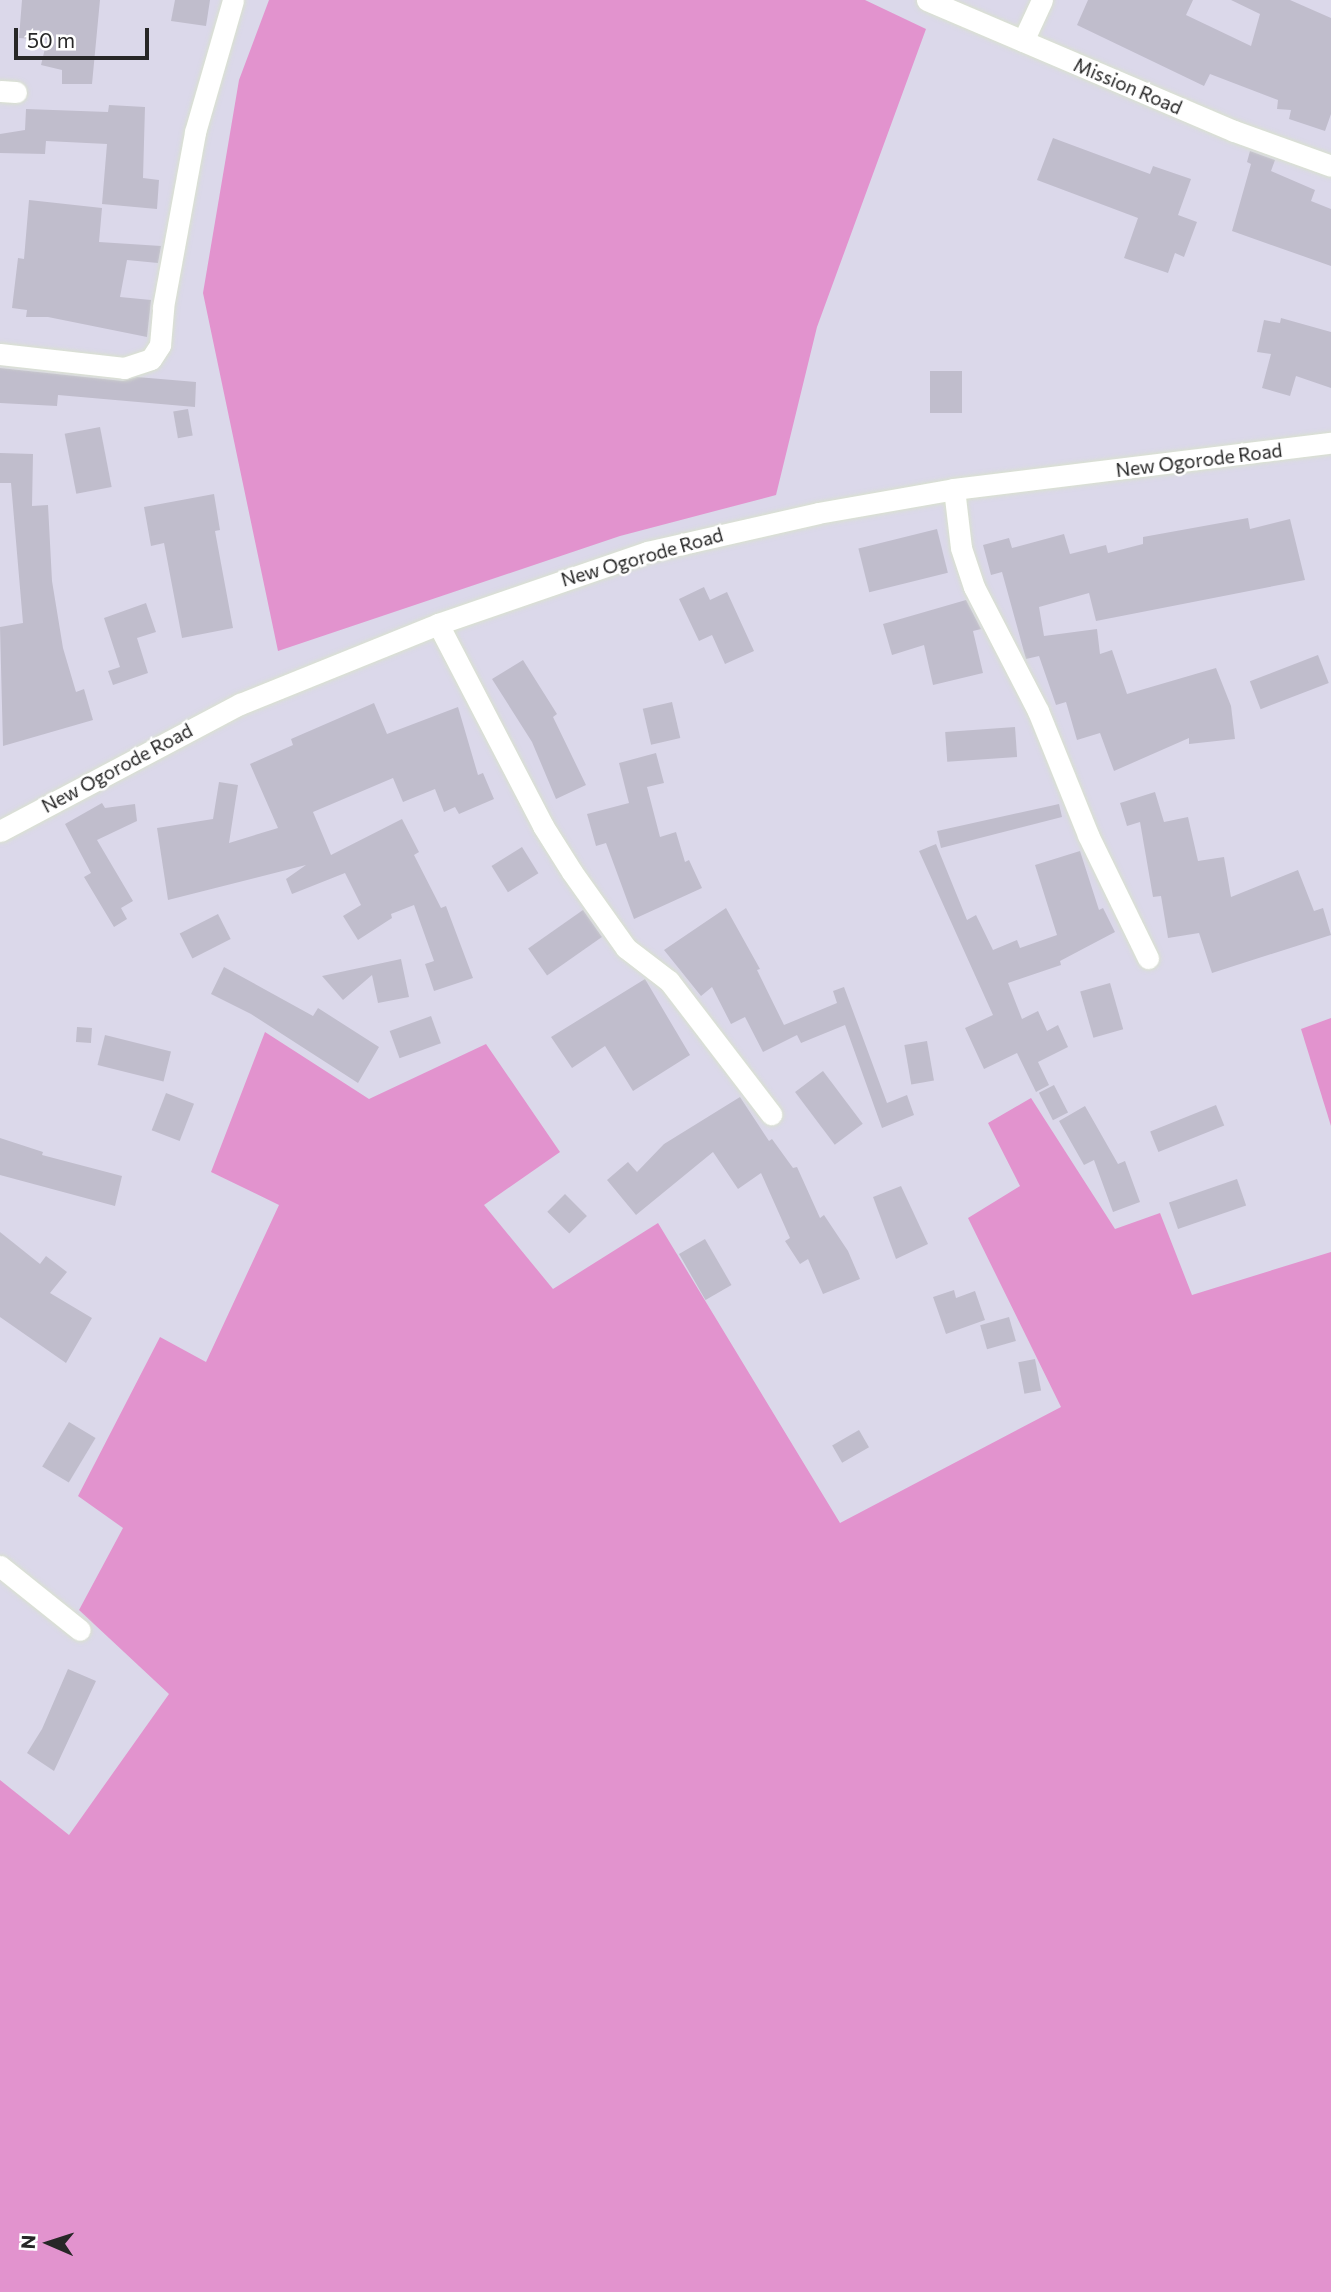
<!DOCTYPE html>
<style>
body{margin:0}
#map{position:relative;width:1331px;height:2292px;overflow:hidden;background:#dbd8ea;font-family:Commissioner,sans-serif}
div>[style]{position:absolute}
.green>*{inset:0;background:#e293ce}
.building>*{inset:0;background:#c0bdcc;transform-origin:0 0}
.roads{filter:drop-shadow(0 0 2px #d9e1ce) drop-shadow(0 0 2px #d9e1ce)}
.minor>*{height:21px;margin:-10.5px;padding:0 10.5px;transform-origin:10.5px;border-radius:10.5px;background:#fff}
span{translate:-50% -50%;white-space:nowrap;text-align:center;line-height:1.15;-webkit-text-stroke:5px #fff;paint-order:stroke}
.street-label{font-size:19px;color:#272727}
.north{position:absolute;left:14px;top:2208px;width:70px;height:70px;-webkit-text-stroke:5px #fff;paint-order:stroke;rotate:273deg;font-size:19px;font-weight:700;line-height:28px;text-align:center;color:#272727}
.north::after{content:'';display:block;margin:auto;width:24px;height:32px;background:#272727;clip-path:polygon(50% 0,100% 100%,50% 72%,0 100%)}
.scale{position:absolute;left:14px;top:28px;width:135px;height:32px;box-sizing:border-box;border:4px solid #272727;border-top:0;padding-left:9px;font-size:21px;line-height:24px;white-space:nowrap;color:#272727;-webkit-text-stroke:5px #fff;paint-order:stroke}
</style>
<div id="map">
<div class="green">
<i style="clip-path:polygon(269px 0,865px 0,926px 29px,817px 327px,776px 495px,620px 536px,278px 651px,203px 293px,239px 80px)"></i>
<i style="clip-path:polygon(1331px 1018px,1331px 1126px,1301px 1029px)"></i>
<i style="clip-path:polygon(265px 1032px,369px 1099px,486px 1044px,560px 1152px,484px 1205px,553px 1289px,658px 1223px,840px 1523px,1061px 1407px,968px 1218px,1020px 1186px,988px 1123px,1031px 1098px,1115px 1229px,1160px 1213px,1192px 1295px,1331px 1252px,1331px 2292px,0 2292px,0 1780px,69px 1835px,169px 1694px,79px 1610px,123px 1528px,78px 1496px,160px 1337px,206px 1362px,279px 1205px,211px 1172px)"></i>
</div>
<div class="building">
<i style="clip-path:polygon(22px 0,100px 0,92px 84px,62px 84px,62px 70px,41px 65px,47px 40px,19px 38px)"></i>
<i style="clip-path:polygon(175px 0,210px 0,206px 26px,171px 21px)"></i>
<i style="clip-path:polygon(1088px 0,1193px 0,1186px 15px,1251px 46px,1260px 14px,1231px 0,1290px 0,1331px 18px,1331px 114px,1325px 131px,1289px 119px,1291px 110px,1277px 109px,1278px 100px,1210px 74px,1204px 86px,1077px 25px)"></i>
<i style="clip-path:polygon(109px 105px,145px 107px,143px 178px,159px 180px,157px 209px,102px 204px,107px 144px,46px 141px,45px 154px,0 153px,0 134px,25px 130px,26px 109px,108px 112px)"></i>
<i style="clip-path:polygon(1053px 138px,1150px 174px,1153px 166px,1191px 179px,1178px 215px,1197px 222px,1184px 257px,1175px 253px,1168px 273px,1124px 258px,1138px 218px,1037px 180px)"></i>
<i style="clip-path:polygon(1250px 151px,1275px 160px,1271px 171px,1315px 190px,1311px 201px,1331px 209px,1331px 266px,1232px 231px,1251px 164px,1247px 162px)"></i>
<i style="clip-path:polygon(29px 200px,102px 208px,99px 242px,161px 246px,158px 263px,127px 260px,120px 297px,151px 300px,147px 337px,48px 317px,26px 317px,27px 310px,12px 308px,18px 258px,24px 259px)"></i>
<i style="clip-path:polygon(1281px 318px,1331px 332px,1331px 388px,1296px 376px,1290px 396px,1262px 388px,1271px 354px,1257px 352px,1264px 320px,1280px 323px)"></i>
<i style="clip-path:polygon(0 368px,123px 381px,137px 377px,196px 382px,195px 407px,58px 395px,57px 406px,0 403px)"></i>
<i style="left:930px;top:371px;width:32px;height:42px"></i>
<i style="left:188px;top:409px;width:27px;height:15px;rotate:80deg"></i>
<i style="left:100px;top:427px;width:61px;height:36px;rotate:79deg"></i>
<i style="clip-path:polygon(0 453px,33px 454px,32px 506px,48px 505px,52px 581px,63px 648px,76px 692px,84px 689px,93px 720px,3px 746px,0 627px,23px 623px,11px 483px,0 483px)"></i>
<i style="clip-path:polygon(214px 494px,220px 530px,215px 531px,233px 628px,182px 638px,164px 543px,151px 546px,144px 507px)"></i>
<i style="clip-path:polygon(1248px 518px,1250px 529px,1290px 519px,1305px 580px,1096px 621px,1089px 593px,1039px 607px,1044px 636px,1097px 629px,1100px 654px,1112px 650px,1127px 694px,1216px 668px,1231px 706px,1235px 739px,1189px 744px,1189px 738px,1114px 771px,1100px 733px,1077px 740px,1066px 702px,1056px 705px,1039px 656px,1026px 659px,1002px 572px,991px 575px,983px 545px,1009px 538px,1012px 548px,1064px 534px,1070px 554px,1106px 545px,1108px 553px,1143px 544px,1143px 537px)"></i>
<i style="left:937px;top:529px;width:45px;height:81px;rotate:76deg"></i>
<i style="clip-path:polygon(704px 587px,710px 600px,727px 592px,754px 651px,725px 664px,712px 635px,699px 641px,679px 599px)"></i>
<i style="clip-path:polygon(966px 600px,981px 629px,973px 631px,983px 673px,933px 685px,924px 645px,892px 655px,883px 624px)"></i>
<i style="clip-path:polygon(146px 603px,156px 632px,137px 638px,148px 673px,113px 685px,108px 671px,120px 667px,104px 618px)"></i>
<i style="left:1318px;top:655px;width:30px;height:73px;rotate:69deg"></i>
<i style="clip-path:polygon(523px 660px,557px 714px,553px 717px,586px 785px,556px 799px,532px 742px,492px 679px)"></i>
<i style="left:672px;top:702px;width:37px;height:30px;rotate:77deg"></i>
<i style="clip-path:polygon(374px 703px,387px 734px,458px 707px,478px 775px,483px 773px,494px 799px,459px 814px,455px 807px,444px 812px,435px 789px,403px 802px,393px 778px,313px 812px,331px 855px,402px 819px,419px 852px,414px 855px,441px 908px,446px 906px,473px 978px,434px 991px,425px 964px,434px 961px,414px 905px,391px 914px,392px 918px,358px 940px,343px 916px,361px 905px,345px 873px,292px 894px,286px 879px,306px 865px,168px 900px,157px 828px,213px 819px,219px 782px,238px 785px,229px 843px,278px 828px,250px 764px,293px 745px,291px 739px)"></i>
<i style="left:1015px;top:727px;width:30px;height:70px;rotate:86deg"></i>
<i style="clip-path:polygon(656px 753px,664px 783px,647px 787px,660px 837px,676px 832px,685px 862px,689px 860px,702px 888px,634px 919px,606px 843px,596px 846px,587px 814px,629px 803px,619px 763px)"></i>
<i style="clip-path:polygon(1155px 792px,1164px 822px,1188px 817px,1198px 861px,1224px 857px,1231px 897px,1298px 870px,1314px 911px,1323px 908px,1331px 935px,1212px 973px,1199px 933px,1168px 938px,1161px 896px,1153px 897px,1140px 822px,1127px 826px,1120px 803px)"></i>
<i style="clip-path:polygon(102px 803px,105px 808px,135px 804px,137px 821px,97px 840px,133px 901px,121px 908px,127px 919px,114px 927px,84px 877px,91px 873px,65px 824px)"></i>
<i style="clip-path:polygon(1059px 804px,1062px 817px,941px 848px,937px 831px)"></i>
<i style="clip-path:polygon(936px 844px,967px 920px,976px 915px,993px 950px,1017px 940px,1020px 948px,1057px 935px,1035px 865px,1080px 851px,1099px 910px,1103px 908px,1115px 932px,1060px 961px,1061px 965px,1008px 983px,1022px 1019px,1038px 1011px,1047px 1031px,1058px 1025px,1068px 1047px,1038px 1062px,1049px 1085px,1036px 1092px,1017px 1053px,984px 1069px,965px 1028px,993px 1015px,919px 851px)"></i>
<i style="left:522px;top:847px;width:31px;height:36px;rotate:58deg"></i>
<i style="clip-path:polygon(726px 908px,760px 969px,757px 970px,784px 1025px,837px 1003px,833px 991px,844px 987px,887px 1103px,907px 1095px,914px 1115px,882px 1128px,845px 1025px,801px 1043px,797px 1035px,763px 1052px,745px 1017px,731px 1024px,712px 987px,701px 996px,664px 950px)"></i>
<i style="left:583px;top:910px;width:33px;height:67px;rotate:55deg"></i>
<i style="left:218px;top:914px;width:28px;height:43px;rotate:63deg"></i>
<i style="clip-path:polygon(401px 959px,409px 997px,378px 1003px,372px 975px,343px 1000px,322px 976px)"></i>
<i style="clip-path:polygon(224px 967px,313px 1016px,318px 1008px,379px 1047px,358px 1083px,251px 1014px,211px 994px)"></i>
<i style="clip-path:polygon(645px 979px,690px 1055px,633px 1091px,605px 1046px,572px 1068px,551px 1037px)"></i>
<i style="left:1110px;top:983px;width:48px;height:31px;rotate:74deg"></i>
<i style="left:431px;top:1016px;width:29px;height:44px;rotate:70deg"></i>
<i style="left:77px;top:1027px;width:15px;height:15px;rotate:4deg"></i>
<i style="left:105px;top:1035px;width:68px;height:31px;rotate:14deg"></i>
<i style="left:927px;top:1041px;width:40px;height:23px;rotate:80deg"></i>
<i style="left:823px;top:1071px;width:66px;height:35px;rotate:53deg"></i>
<i style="left:1054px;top:1085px;width:31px;height:17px;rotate:63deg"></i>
<i style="left:166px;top:1093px;width:30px;height:40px;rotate:21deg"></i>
<i style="clip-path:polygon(740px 1097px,769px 1141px,772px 1139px,793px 1168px,797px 1167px,820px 1218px,824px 1215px,848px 1251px,860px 1279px,823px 1294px,808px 1259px,800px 1264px,785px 1241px,790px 1238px,761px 1173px,738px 1189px,713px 1152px,636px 1215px,607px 1180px,628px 1162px,637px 1172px,664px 1144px)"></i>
<i style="left:1216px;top:1105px;width:22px;height:71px;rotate:68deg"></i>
<i style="clip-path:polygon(1085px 1106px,1118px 1164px,1125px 1161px,1140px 1202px,1113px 1212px,1094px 1160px,1084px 1165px,1059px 1121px)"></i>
<i style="clip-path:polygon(0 1138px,43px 1152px,42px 1155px,122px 1176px,115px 1206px,0 1175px)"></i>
<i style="left:1237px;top:1179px;width:28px;height:72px;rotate:71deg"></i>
<i style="clip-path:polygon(901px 1186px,928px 1244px,896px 1259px,873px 1197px)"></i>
<i style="left:565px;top:1194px;width:31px;height:25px;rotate:45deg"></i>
<i style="clip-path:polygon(0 1232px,40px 1264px,46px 1256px,67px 1272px,50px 1293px,92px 1318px,66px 1363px,0 1317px)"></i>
<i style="left:705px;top:1239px;width:53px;height:30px;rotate:60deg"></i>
<i style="clip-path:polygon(954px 1290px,956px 1298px,975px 1291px,985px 1320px,946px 1334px,933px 1297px)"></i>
<i style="left:1009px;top:1317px;width:25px;height:30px;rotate:74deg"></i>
<i style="left:1035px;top:1359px;width:32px;height:17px;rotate:79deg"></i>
<i style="left:69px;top:1422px;width:31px;height:52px;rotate:31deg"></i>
<i style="left:859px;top:1430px;width:20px;height:31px;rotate:60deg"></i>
<i style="clip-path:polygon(68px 1669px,96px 1681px,54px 1771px,27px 1753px,42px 1729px)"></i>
</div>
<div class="roads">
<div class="minor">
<i style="left:927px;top:0;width:334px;rotate:23.1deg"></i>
<i style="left:1234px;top:131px;width:103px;rotate:19.8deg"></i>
<i style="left:1023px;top:41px;width:45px;rotate:-65.1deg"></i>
<i style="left:0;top:91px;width:16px;rotate:4deg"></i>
<i style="left:0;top:354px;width:125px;rotate:6.4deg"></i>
<i style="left:124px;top:368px;width:28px;rotate:-18deg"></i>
<i style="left:151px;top:359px;width:17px;rotate:-57deg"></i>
<i style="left:160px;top:345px;width:38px;rotate:-85deg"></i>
<i style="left:163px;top:307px;width:178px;rotate:-79.6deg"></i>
<i style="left:195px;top:132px;width:137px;rotate:-73.9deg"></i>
<i style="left:954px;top:489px;width:59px;rotate:83.2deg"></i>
<i style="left:961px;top:548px;width:41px;rotate:71.6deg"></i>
<i style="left:974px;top:587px;width:140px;rotate:62.7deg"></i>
<i style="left:1038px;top:711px;width:134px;rotate:68deg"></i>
<i style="left:1088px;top:835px;width:137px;rotate:64deg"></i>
<i style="left:438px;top:624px;width:228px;rotate:62.5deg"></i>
<i style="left:543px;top:826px;width:54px;rotate:57.8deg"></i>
<i style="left:572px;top:872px;width:93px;rotate:54.6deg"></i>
<i style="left:626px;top:948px;width:54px;rotate:37.5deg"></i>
<i style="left:669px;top:981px;width:168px;rotate:52.5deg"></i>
<i style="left:0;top:831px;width:272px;rotate:-27.9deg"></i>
<i style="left:240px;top:704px;width:214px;rotate:-22deg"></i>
<i style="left:438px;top:624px;width:221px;rotate:-19deg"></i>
<i style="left:647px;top:552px;width:175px;rotate:-12.8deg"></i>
<i style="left:818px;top:513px;width:138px;rotate:-10deg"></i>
<i style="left:954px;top:489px;width:380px;rotate:-7deg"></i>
<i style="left:0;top:1566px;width:102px;rotate:38.7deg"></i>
</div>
</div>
<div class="street-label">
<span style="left:1128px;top:86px;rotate:23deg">Mission Road</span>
<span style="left:1199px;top:460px;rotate:-7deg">New Ogorode Road</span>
<span style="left:642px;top:557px;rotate:-16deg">New Ogorode Road</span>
<span style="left:117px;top:768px;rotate:-28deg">New Ogorode Road</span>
</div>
<div class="north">N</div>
<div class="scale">50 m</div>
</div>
